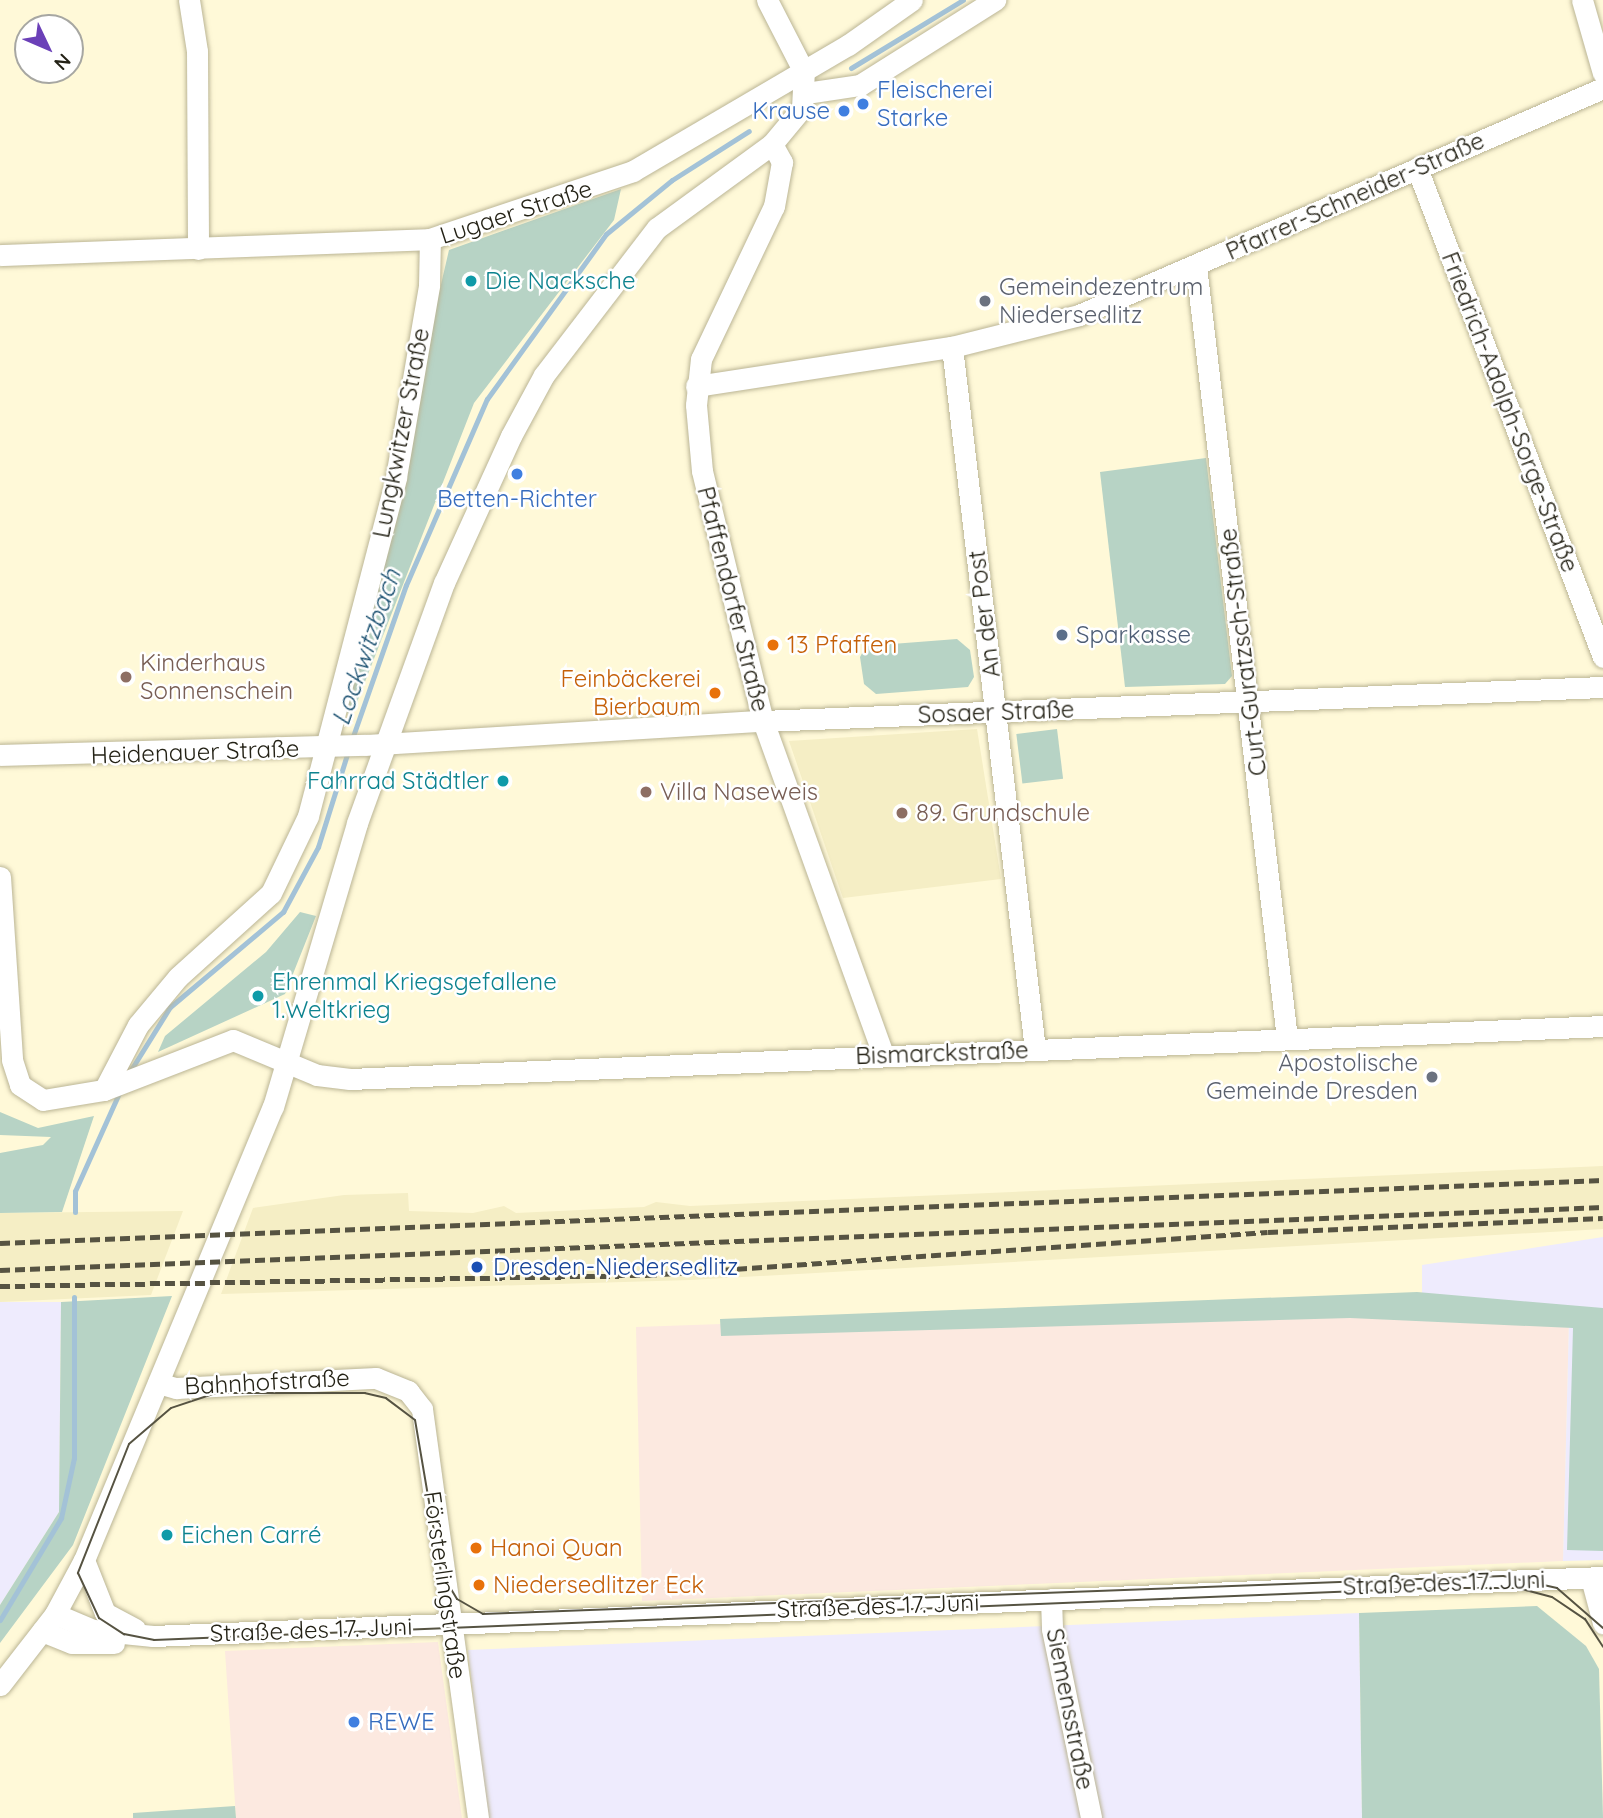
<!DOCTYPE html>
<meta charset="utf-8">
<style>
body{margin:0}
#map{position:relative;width:1603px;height:1818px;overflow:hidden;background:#fff9d8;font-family:Quicksand,sans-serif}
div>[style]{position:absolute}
.commercial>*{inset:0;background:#fce9e0}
.industrial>*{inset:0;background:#eeebfd}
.built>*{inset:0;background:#f5eec5}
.green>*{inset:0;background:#b7d3c5;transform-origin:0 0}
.stream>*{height:5px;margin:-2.5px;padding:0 2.5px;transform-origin:2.5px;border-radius:2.5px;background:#a3c2d7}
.roads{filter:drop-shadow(0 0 2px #bbb595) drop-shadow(0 0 2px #bbb595)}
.minor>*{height:21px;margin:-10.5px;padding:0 10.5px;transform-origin:10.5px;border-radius:10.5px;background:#fff}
.tram>*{height:2px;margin:-1px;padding:0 1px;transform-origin:1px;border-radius:1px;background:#565342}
.rail>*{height:5px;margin-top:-2.5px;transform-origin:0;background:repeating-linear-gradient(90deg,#565342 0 10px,transparent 0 15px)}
.dots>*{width:19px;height:19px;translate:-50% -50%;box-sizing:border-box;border:4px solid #fff;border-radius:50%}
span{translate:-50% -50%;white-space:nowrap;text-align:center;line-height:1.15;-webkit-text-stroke:5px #fff;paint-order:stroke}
.shop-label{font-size:24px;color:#366cbe}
.left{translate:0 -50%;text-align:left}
.right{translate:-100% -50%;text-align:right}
.street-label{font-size:24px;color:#242216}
.culture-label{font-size:24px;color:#0d838f}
.worship-label{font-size:24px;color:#5b616d}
.service-label{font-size:24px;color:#4e5e75}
.food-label{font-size:24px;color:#c56008}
.education-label{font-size:24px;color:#785e54}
.transit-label{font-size:24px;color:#164399}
.water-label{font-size:26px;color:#225675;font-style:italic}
.north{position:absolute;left:14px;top:14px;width:70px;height:70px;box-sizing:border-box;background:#fff;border:2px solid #a7a7a2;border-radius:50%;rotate:134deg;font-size:19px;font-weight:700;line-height:28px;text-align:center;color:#242216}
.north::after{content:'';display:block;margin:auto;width:24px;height:32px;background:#6b40b8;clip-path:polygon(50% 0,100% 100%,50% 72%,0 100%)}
</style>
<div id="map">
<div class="commercial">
<i style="clip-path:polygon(1422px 1300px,1569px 1318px,1563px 1561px,642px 1601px,636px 1327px)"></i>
<i style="clip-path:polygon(438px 1642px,462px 1818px,236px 1818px,225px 1651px)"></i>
</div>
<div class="industrial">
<i style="clip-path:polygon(1603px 1237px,1603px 1560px,1563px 1561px,1569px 1318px,1422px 1300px,1422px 1265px)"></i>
<i style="clip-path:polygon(0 1302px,61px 1302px,59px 1512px,0 1605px)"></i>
<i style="clip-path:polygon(1359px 1613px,1362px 1818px,487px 1818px,468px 1650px)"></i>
</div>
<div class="built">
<i style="clip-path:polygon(977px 729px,1001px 879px,843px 898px,789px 741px)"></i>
<i style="clip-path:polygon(1603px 1166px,1603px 1229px,690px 1280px,221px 1294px,253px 1208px,344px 1195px,408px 1193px,409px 1211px,473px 1213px,504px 1206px,516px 1213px,644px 1207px,656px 1202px,690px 1206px)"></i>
<i style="clip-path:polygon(183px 1211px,151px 1295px,0 1302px,0 1213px)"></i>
</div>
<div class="green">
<i style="clip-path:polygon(621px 189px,614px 220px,474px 403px,352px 715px,342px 710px,449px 250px)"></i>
<i style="clip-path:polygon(1206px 458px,1232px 676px,1225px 684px,1125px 687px,1100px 472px)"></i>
<i style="clip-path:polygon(957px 639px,970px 650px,974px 677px,968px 687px,876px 694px,864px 684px,860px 657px,866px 646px)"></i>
<i style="left:1057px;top:729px;width:50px;height:41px;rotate:83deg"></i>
<i style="clip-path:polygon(300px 912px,316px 916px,285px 994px,158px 1052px,165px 1036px,266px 952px)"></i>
<i style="clip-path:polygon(0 1112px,38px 1128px,94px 1116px,62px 1212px,0 1213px,0 1153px,43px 1145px,51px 1137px,0 1135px)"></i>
<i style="clip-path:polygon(1417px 1292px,1603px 1308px,1603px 1551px,1567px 1550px,1573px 1328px,1350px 1318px,721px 1336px,720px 1319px)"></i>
<i style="clip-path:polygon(172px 1296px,73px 1545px,0 1643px,0 1605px,59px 1512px,61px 1302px)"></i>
<i style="clip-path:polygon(1537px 1606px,1586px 1646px,1599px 1669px,1603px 1818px,1362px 1818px,1359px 1613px)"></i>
<i style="clip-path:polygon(235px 1806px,236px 1818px,133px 1818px,133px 1813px)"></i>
</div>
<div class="stream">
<i style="left:851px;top:68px;width:131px;rotate:-31.3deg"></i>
<i style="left:352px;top:739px;width:163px;rotate:-70.7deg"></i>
<i style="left:406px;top:585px;width:203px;rotate:-66.5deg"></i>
<i style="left:487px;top:399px;width:203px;rotate:-54.2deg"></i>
<i style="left:606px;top:234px;width:85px;rotate:-39.3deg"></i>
<i style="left:672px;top:180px;width:91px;rotate:-32.5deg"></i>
<i style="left:129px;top:1073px;width:78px;rotate:-58.2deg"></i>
<i style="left:170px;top:1007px;width:148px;rotate:-40.1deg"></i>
<i style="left:283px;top:912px;width:74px;rotate:-61.7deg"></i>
<i style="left:318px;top:847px;width:101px;rotate:-72.6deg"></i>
<i style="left:75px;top:1212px;width:21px;rotate:-90deg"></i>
<i style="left:75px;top:1191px;width:110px;rotate:-65.8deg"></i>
<i style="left:0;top:1620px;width:119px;rotate:-59.1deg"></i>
<i style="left:61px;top:1518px;width:61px;rotate:-77.8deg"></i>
<i style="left:74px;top:1458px;width:161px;rotate:-90deg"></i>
</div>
<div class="roads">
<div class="minor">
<i style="left:189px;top:0;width:52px;rotate:81.1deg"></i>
<i style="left:197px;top:51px;width:198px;rotate:89.7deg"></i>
<i style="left:1582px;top:0;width:76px;rotate:74deg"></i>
<i style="left:806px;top:93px;width:55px;rotate:-8.4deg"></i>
<i style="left:860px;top:85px;width:160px;rotate:-32.2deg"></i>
<i style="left:772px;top:144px;width:21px;rotate:61deg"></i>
<i style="left:782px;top:162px;width:45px;rotate:100.3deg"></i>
<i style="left:774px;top:206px;width:170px;rotate:115.5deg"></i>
<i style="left:701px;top:359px;width:46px;rotate:96.2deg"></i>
<i style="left:696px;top:405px;width:66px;rotate:84.8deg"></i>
<i style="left:702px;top:471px;width:257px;rotate:76.3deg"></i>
<i style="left:763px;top:721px;width:355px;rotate:70.2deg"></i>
<i style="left:1417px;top:168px;width:523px;rotate:69.17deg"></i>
<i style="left:0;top:255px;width:430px;rotate:-2.1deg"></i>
<i style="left:430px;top:239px;width:214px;rotate:-18.5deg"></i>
<i style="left:633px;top:171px;width:249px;rotate:-30.4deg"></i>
<i style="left:848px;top:45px;width:78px;rotate:-35.1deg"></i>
<i style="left:1196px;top:266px;width:777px;rotate:83.28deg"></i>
<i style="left:952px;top:347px;width:707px;rotate:83.26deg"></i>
<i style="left:696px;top:386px;width:259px;rotate:-8.7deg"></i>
<i style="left:952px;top:347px;width:131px;rotate:-14.1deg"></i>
<i style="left:1079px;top:315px;width:571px;rotate:-23.42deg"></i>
<i style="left:0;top:755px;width:365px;rotate:-1.6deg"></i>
<i style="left:365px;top:745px;width:399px;rotate:-3.5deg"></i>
<i style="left:763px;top:721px;width:841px;rotate:-2.32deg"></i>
<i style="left:0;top:877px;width:183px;rotate:86.2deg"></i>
<i style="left:12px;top:1060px;width:26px;rotate:72deg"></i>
<i style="left:20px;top:1085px;width:27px;rotate:33deg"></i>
<i style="left:43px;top:1100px;width:62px;rotate:-9.3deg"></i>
<i style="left:104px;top:1090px;width:138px;rotate:-21.2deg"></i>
<i style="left:233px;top:1040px;width:91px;rotate:22.6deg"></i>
<i style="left:317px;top:1075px;width:33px;rotate:7deg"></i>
<i style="left:350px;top:1079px;width:1254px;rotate:-2.42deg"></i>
<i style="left:104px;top:1090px;width:73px;rotate:-62.4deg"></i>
<i style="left:138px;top:1025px;width:62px;rotate:-50.2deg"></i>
<i style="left:178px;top:977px;width:125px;rotate:-42.1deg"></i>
<i style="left:271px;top:893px;width:85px;rotate:-64.3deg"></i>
<i style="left:308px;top:816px;width:350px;rotate:-75.4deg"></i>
<i style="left:396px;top:477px;width:195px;rotate:-80.2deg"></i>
<i style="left:429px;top:285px;width:46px;rotate:-88.8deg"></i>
<i style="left:158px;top:1383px;width:19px;rotate:16deg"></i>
<i style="left:176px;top:1388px;width:200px;rotate:-2.9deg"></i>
<i style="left:376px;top:1378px;width:35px;rotate:22deg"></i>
<i style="left:408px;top:1391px;width:23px;rotate:52deg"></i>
<i style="left:422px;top:1409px;width:413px;rotate:82.2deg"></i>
<i style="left:84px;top:1560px;width:57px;rotate:68.4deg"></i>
<i style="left:105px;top:1613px;width:34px;rotate:28deg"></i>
<i style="left:1591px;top:1578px;width:47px;rotate:75.1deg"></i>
<i style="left:1051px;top:1599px;width:30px;rotate:88deg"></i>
<i style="left:1052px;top:1629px;width:193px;rotate:78.3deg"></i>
<i style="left:55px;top:1614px;width:41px;rotate:22.8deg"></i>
<i style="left:93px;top:1630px;width:60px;rotate:5.7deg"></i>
<i style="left:153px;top:1636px;width:1451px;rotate:-2.33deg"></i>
<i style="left:42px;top:1631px;width:32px;rotate:22deg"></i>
<i style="left:72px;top:1643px;width:42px"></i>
<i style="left:0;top:1685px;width:90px;rotate:-52.2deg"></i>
<i style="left:55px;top:1614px;width:61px;rotate:-61.8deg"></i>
<i style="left:84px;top:1560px;width:491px;rotate:-67.4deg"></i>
<i style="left:273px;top:1107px;width:296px;rotate:-73.5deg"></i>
<i style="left:357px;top:823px;width:255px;rotate:-70.1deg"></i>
<i style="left:444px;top:583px;width:162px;rotate:-65.5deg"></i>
<i style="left:511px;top:436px;width:69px;rotate:-61.6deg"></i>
<i style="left:544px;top:375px;width:185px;rotate:-52.5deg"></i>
<i style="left:657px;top:228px;width:142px;rotate:-36.1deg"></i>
<i style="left:772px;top:144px;width:47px;rotate:-50.2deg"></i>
<i style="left:802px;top:108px;width:36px;rotate:-87deg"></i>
<i style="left:804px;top:72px;width:81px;rotate:-117.2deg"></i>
</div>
</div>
<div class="tram">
<i style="left:1603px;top:1628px;width:61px;rotate:-139deg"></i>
<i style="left:1557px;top:1588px;width:55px;rotate:-167.5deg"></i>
<i style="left:1503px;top:1576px;width:1021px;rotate:177.87deg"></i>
<i style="left:483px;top:1614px;width:30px;rotate:-150deg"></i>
<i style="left:457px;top:1599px;width:31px;rotate:-121deg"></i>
<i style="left:441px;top:1572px;width:154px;rotate:-99.7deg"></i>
<i style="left:415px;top:1420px;width:36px;rotate:-143deg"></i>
<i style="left:386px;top:1398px;width:22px;rotate:-167deg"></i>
<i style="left:365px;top:1393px;width:149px;rotate:180deg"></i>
<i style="left:216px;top:1393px;width:47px;rotate:161.6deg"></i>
<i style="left:171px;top:1408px;width:55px;rotate:139.4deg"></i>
<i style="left:129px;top:1444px;width:139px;rotate:111.6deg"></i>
<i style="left:78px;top:1573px;width:50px;rotate:65deg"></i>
<i style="left:99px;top:1618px;width:30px;rotate:33deg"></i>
<i style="left:124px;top:1634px;width:31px;rotate:11deg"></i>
<i style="left:154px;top:1640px;width:1281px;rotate:-2.33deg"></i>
<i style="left:1434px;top:1588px;width:84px"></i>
<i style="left:1518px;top:1588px;width:35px;rotate:15deg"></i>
<i style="left:1552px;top:1597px;width:40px;rotate:34deg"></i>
<i style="left:1585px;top:1619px;width:33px;rotate:57deg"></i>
</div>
<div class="rail">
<i style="left:0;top:1243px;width:1604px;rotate:-2.25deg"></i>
<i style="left:0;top:1270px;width:1604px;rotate:-2.25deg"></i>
<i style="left:0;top:1286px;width:647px;rotate:-0.97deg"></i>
<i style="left:647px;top:1275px;width:622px;rotate:-3.96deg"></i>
<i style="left:1268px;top:1232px;width:335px;rotate:-2.4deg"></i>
</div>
<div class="dots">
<i style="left:863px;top:104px;background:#3f7fe0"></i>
<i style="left:844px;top:111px;background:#3f7fe0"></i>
<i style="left:471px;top:281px;background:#0f9aa8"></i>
<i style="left:985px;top:301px;background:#6b7280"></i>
<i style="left:517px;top:474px;background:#3f7fe0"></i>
<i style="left:1062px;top:635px;background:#5c6f8a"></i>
<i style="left:773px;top:645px;background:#e8710a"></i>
<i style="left:126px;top:677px;background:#8d6e63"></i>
<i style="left:715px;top:693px;background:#e8710a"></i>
<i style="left:503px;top:781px;background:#0f9aa8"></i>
<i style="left:646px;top:792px;background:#8d6e63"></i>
<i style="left:902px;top:813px;background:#8d6e63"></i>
<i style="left:258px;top:996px;background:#0f9aa8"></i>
<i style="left:1432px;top:1077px;background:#6b7280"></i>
<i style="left:477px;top:1267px;background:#1a4fb4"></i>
<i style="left:167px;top:1535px;background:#0f9aa8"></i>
<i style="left:476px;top:1548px;background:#e8710a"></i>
<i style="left:479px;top:1585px;background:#e8710a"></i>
<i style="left:354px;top:1722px;background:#3f7fe0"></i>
</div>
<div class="shop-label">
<span class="left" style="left:877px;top:104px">Fleischerei<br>Starke</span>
<span class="right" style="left:830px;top:111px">Krause</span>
<span style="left:517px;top:499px">Betten-Richter</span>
<span class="left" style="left:368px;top:1722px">REWE</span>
</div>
<div class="street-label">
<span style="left:1355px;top:196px;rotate:-24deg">Pfarrer-Schneider-Straße</span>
<span style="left:516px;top:212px;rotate:-18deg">Lugaer Straße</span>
<span style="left:1510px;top:412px;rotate:69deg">Friedrich-Adolph-Sorge-Straße</span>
<span style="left:401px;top:433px;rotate:-79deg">Lungkwitzer Straße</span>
<span style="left:733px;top:599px;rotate:76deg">Pfaffendorfer Straße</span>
<span style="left:984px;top:614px;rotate:-97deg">An der Post</span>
<span style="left:1243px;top:652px;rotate:-97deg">Curt-Guratzsch-Straße</span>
<span style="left:996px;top:712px;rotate:-2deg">Sosaer Straße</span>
<span style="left:195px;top:752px;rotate:-2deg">Heidenauer Straße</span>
<span style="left:942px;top:1053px;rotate:-2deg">Bismarckstraße</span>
<span style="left:267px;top:1382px;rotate:-3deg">Bahnhofstraße</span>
<span style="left:1444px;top:1583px;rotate:-2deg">Straße des 17. Juni</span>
<span style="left:445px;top:1585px;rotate:82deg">Försterlingstraße</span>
<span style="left:878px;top:1606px;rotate:-2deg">Straße des 17. Juni</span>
<span style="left:311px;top:1630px;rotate:-2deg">Straße des 17. Juni</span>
<span style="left:1070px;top:1709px;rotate:79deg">Siemensstraße</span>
</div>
<div class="culture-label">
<span class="left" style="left:485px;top:281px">Die Nacksche</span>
<span class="right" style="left:489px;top:781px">Fahrrad Städtler</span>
<span class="left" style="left:272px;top:996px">Ehrenmal Kriegsgefallene<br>1.Weltkrieg</span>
<span class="left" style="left:181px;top:1535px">Eichen Carré</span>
</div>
<div class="worship-label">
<span class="left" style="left:999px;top:301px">Gemeindezentrum<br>Niedersedlitz</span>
<span class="right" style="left:1418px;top:1077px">Apostolische<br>Gemeinde Dresden</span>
</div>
<div class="service-label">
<span class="left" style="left:1076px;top:635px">Sparkasse</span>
</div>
<div class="food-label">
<span class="left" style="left:787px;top:645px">13 Pfaffen</span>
<span class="right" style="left:701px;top:693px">Feinbäckerei<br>Bierbaum</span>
<span class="left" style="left:490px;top:1548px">Hanoi Quan</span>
<span class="left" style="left:493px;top:1585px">Niedersedlitzer Eck</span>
</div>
<div class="education-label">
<span class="left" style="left:140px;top:677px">Kinderhaus<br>Sonnenschein</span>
<span class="left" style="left:660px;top:792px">Villa Naseweis</span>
<span class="left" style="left:916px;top:813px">89. Grundschule</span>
</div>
<div class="transit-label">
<span class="left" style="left:493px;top:1267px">Dresden-Niedersedlitz</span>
</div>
<div class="water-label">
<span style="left:366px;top:647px;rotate:-71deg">Lockwitzbach</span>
</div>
<div class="north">N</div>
</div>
